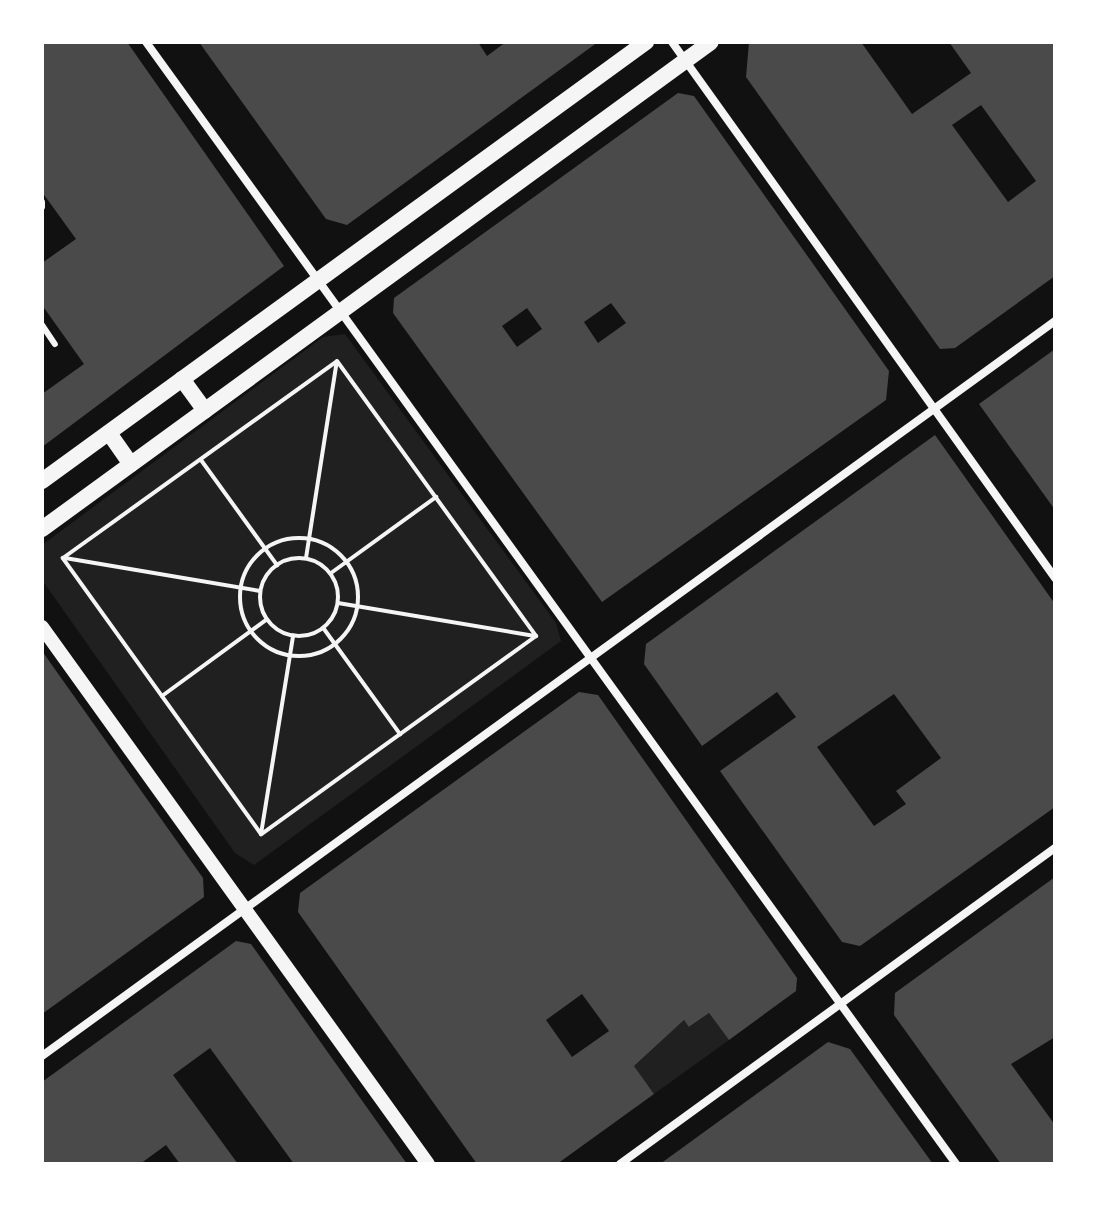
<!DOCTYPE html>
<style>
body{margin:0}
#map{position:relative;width:1097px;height:1206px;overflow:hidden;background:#111;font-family:"Exo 2",sans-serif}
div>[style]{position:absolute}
.green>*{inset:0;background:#202020}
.building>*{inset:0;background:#4a4a4a}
.path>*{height:4px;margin:-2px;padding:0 2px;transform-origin:2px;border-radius:2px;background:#f5f5f5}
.path>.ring{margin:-2px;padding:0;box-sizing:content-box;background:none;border:4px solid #f5f5f5;border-radius:50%}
.service>*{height:6px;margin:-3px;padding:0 3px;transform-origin:3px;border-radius:3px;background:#f5f5f5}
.minor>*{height:8px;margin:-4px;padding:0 4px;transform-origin:4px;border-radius:4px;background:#f5f5f5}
.tertiary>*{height:14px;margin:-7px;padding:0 7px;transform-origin:7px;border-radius:7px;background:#f5f5f5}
.secondary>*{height:16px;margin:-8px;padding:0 8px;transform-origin:8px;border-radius:8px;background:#f5f5f5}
span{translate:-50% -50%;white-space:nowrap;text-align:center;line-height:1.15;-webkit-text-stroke:8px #fff;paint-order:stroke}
.frame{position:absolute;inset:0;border:44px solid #fff;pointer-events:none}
</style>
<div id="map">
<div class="green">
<i style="clip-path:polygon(345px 334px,556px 623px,561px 641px,254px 865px,235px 853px,42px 580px,42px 545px,323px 337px)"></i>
<i style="clip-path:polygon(709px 1013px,729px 1040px,654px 1094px,634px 1066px,684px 1020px,690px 1027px)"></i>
</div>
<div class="building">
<i style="clip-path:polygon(42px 42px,127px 42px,284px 266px,42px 447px,42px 394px,84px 364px,42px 305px,42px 263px,76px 239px,42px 192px)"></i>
<i style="clip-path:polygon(199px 42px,478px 42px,487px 56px,506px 42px,598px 42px,347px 225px,326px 219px)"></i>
<i style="clip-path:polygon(evenodd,749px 42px,861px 42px,912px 114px,971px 73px,949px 42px,1055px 42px,1055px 276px,955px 348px,940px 349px,746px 77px,749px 42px,981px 105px,1036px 181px,1008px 202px,952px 125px,981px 105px)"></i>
<i style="clip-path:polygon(evenodd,678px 93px,694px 96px,889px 371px,886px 400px,602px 602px,393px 313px,394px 298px,678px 93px,611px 303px,626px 323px,598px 343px,584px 322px,611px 303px,678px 93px,527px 308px,542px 329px,517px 347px,502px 326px,527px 308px)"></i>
<i style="clip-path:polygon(1055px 349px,1055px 510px,979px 404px)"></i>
<i style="clip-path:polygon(evenodd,935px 435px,1055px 604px,1055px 807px,860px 946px,842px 942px,720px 771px,796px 717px,777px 692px,702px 746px,644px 664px,646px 644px,935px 435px,894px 694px,941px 758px,896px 791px,906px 804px,874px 826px,817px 747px,894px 694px)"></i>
<i style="clip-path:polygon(42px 651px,203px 878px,204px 897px,42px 1014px)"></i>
<i style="clip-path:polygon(evenodd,579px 692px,598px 695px,797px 978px,796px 991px,729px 1040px,709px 1013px,689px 1027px,684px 1020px,634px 1066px,654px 1094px,557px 1164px,477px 1164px,298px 912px,300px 893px,579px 692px,582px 994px,609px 1031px,572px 1057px,546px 1020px,582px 994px)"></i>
<i style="clip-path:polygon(1055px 877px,1055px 1037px,1011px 1064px,1055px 1125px,1055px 1164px,1001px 1164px,894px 1015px,895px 993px)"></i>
<i style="clip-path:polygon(236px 941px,251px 944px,407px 1164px,294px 1164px,210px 1048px,173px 1075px,238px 1164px,180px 1164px,166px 1145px,140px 1164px,42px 1164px,42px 1082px)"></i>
<i style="clip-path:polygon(828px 1042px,850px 1049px,933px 1164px,660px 1164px)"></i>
</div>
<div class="path">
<i style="left:337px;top:361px;width:339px;rotate:54.1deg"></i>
<i style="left:536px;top:636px;width:339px;rotate:144.2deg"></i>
<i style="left:261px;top:834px;width:340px;rotate:-125.7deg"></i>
<i style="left:63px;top:558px;width:337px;rotate:-35.7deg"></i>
<i style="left:201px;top:460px;width:130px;rotate:54.1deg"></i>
<i class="ring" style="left:240px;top:538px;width:114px;height:114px"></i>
<i class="ring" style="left:260px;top:558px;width:74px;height:74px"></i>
<i style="left:65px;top:558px;width:198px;rotate:9.6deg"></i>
<i style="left:306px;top:558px;width:199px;rotate:-81.1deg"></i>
<i style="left:331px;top:573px;width:130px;rotate:-35.9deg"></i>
<i style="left:338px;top:603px;width:201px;rotate:9.5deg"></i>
<i style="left:324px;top:629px;width:130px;rotate:54.1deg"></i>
<i style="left:162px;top:696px;width:129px;rotate:-36.2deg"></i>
<i style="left:261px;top:834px;width:201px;rotate:-80.8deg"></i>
</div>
<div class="service">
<i style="left:42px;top:202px;width:5px;rotate:90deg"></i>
<i style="left:42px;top:325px;width:23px;rotate:56deg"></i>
</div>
<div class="minor">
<i style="left:146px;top:42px;width:1384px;rotate:54.17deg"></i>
<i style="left:672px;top:42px;width:659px;rotate:54.45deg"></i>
<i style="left:42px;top:1056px;width:1252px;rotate:-35.96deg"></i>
<i style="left:620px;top:1164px;width:538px;rotate:-36deg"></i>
</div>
<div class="tertiary">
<i style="left:42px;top:627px;width:661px;rotate:54.29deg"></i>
</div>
<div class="secondary">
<i style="left:182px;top:379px;width:39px;rotate:54deg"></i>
<i style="left:109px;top:433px;width:38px;rotate:55deg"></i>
<i style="left:42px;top:481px;width:747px;rotate:-36.01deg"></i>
<i style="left:42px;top:529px;width:827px;rotate:-36.05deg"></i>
</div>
<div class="frame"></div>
</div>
